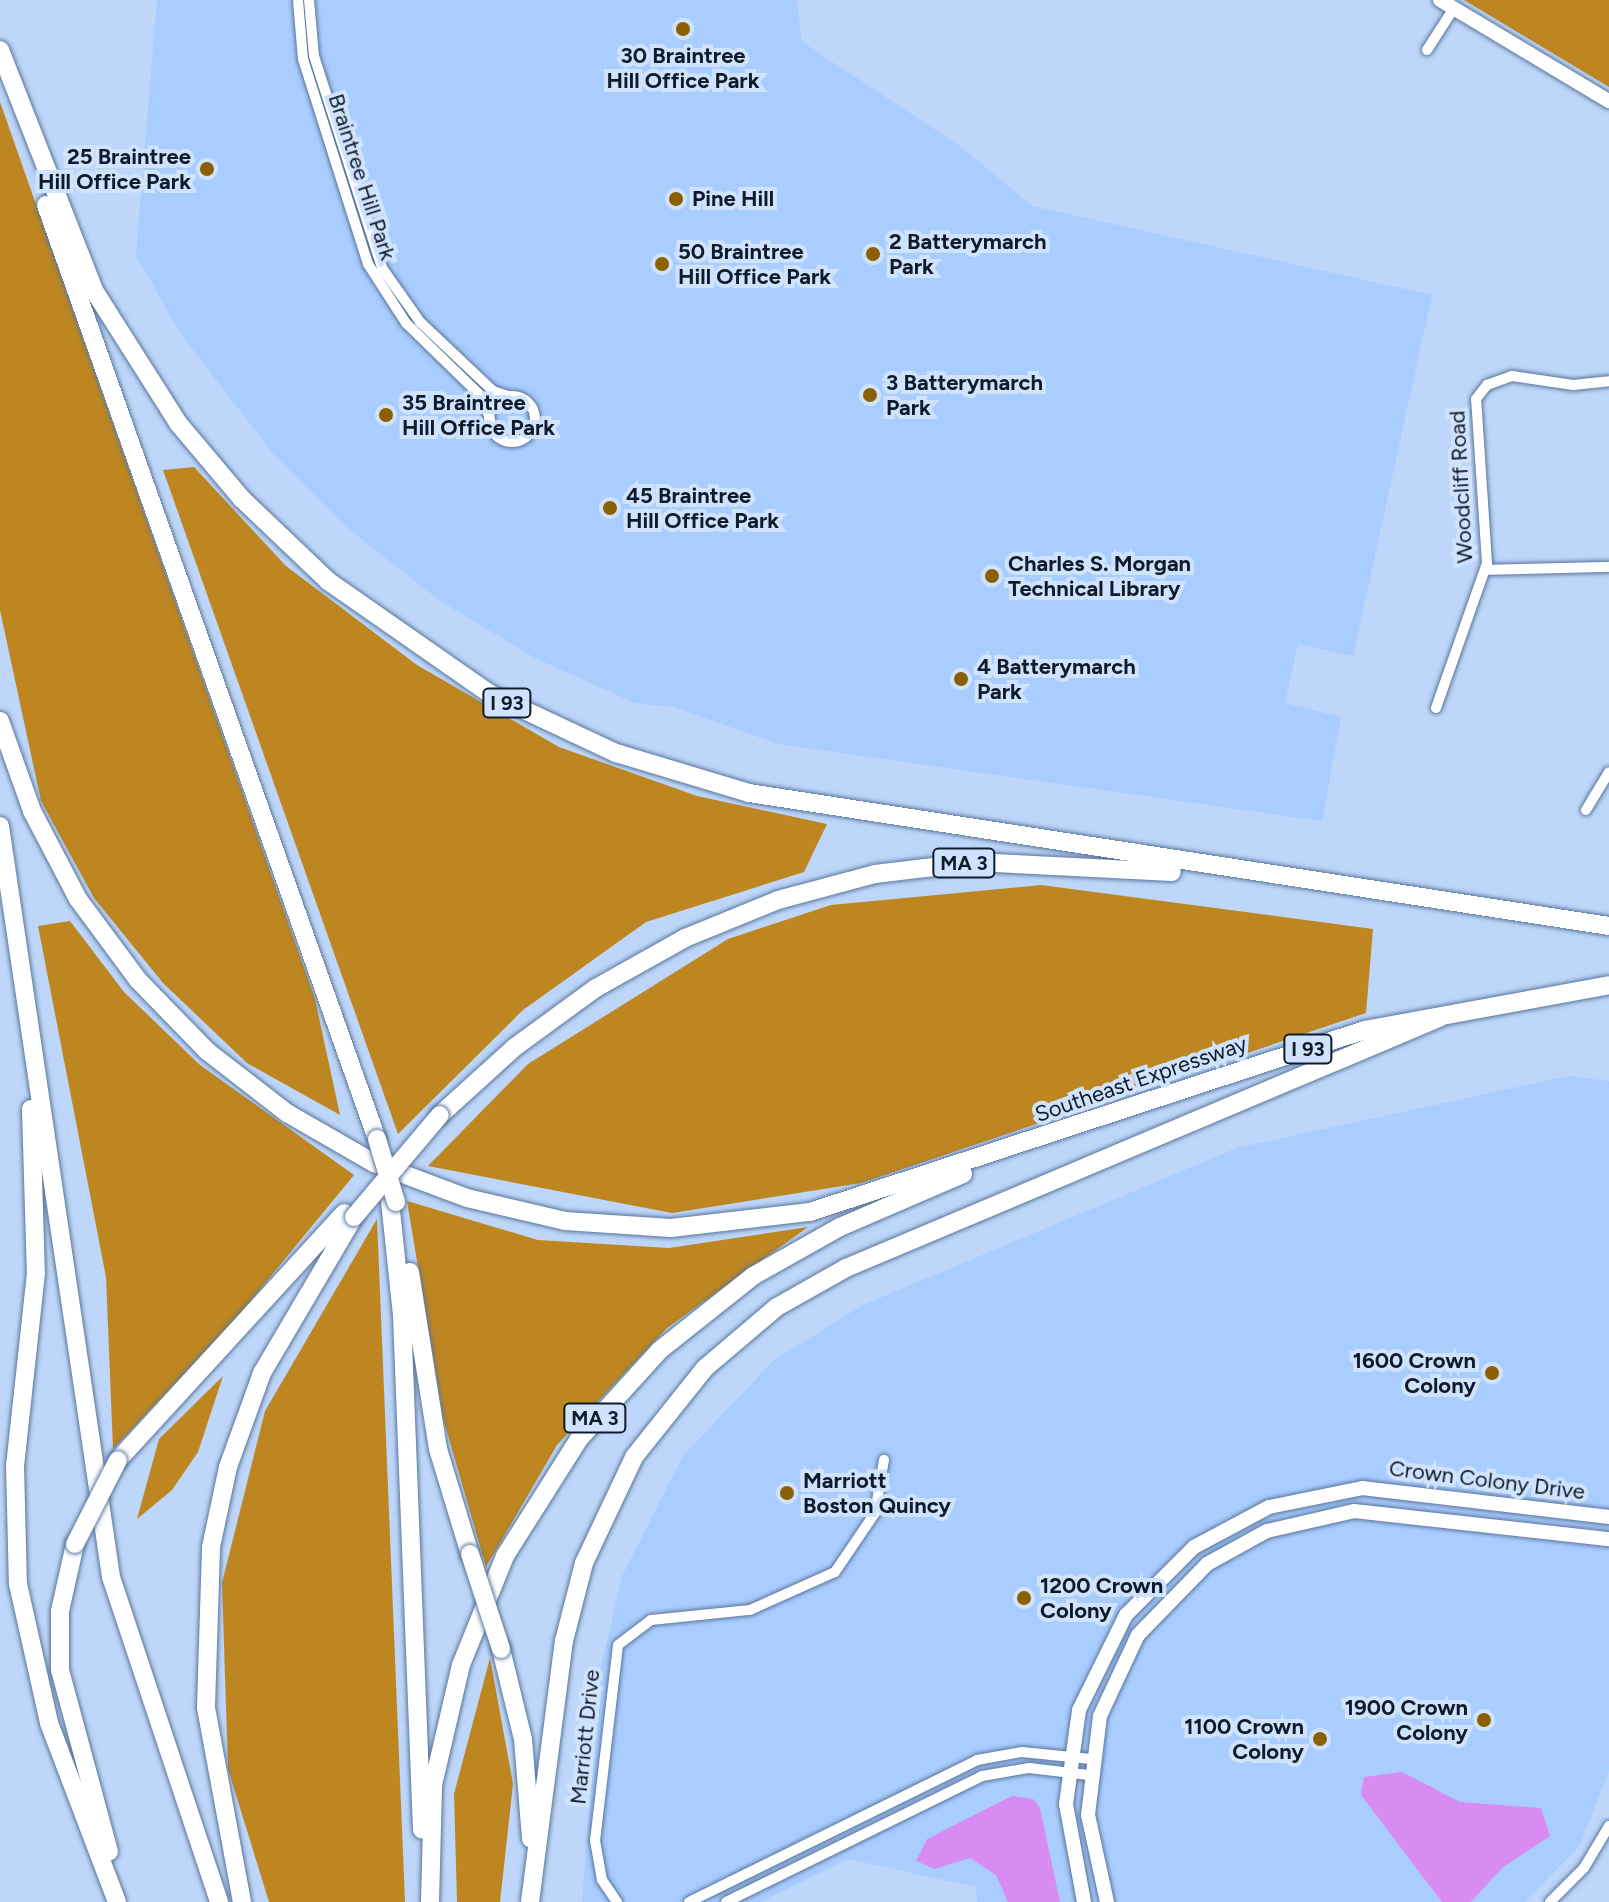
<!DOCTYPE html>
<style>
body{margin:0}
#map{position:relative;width:1609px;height:1902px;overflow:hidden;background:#bdd6f9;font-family:Figtree,sans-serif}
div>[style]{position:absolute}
.built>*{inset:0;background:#aacdff}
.forest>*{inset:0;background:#bd8620}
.water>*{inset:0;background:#d88cf1}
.roads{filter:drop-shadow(0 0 2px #59759c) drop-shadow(0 0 2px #59759c)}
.street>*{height:10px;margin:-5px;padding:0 5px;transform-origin:5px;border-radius:5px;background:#fff}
.street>.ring{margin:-5px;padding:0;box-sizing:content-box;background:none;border:10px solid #fff;border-radius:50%}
.secondary>*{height:14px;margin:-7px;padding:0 7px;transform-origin:7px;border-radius:7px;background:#fff}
.highway>*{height:18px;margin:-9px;padding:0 9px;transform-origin:9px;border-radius:9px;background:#fff}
.bridges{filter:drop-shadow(0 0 2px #59759c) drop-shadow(0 0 2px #59759c)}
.highway-bridge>*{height:18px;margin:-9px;padding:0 9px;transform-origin:9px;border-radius:9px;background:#fff}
.dots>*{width:22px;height:22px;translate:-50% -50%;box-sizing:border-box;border:4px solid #d0e3fd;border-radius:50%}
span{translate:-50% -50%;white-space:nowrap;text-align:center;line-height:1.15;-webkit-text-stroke:8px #d0e3fd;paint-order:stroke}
.shield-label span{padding:2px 6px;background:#d0e3fd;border:2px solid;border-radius:6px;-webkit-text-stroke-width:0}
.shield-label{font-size:20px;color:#0f1a2a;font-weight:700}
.poi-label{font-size:22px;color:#0f1a2a;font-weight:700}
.right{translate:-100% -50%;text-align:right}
.left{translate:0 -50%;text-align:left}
.street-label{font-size:22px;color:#0f1a2a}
</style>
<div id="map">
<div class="built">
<i style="clip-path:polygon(157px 0,797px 0,802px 42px,960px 146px,1032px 206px,1432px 295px,1353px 656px,1298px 644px,1285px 703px,1341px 717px,1322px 821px,778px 744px,674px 707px,635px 703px,535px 658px,439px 600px,350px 530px,271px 451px,180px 333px,136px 255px)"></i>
<i style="clip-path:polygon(1568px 1076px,1609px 1081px,1609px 1770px,1580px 1845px,1525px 1902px,977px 1902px,976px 1887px,848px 1859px,761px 1902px,582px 1902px,600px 1672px,622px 1576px,683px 1456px,774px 1360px,863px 1305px,1237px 1148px)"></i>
</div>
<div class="forest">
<i style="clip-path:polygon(1464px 0,1609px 0,1609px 87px)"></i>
<i style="clip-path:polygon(0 102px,315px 999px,340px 1115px,247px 1063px,163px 983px,94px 898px,41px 801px,0 610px)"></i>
<i style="clip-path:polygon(194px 467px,286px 566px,417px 665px,559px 747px,697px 796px,827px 824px,804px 872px,646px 922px,523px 1010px,398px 1134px,163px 470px)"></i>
<i style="clip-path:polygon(1041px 885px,1373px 929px,1366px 1013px,861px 1183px,672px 1213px,428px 1166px,528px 1064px,728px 939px,831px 905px)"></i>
<i style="clip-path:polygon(70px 921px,124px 992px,200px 1065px,354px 1175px,233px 1322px,113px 1449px,106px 1277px,38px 926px)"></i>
<i style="clip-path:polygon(407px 1201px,538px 1240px,669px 1248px,808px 1227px,667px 1328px,557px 1445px,486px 1567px,443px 1418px)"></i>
<i style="clip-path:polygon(377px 1219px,405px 1902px,269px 1902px,228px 1769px,222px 1583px,265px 1411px)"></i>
<i style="clip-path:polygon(223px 1376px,198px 1452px,172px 1490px,137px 1519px,159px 1439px)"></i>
<i style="clip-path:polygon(490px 1658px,513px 1784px,500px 1902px,457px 1902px,454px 1794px)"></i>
</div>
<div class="water">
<i style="clip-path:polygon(1402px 1772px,1460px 1802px,1541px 1808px,1550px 1836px,1502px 1868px,1471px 1902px,1442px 1902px,1361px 1795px,1364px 1777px)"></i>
<i style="clip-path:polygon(1012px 1796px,1033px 1799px,1040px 1808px,1060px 1902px,1008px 1902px,996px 1875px,970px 1858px,935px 1869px,916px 1861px,927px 1839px)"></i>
</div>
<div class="roads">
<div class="street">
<i style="left:298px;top:0;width:59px;rotate:85.2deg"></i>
<i style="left:303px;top:59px;width:215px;rotate:72.4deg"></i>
<i style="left:368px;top:264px;width:70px;rotate:57.2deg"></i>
<i style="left:406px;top:323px;width:107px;rotate:44.2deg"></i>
<i style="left:483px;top:398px;width:23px;rotate:72deg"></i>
<i style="left:309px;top:0;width:56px;rotate:84.9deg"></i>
<i style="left:314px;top:56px;width:223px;rotate:72.2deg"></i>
<i style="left:382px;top:268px;width:66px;rotate:54.9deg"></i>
<i style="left:420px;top:322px;width:100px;rotate:43.4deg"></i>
<i style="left:493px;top:391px;width:20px;rotate:18deg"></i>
<i style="left:1427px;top:50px;width:50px;rotate:-57.3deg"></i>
<i class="ring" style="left:489px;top:396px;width:36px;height:36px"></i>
<i style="left:1486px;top:570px;width:123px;rotate:-1.4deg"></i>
<i style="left:1436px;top:708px;width:154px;rotate:-70.6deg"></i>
<i style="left:1487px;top:563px;width:164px;rotate:-93.8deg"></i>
<i style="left:1476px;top:399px;width:18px;rotate:-52deg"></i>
<i style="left:1487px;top:385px;width:27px;rotate:-20deg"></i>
<i style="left:1512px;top:376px;width:62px;rotate:8.4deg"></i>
<i style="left:1573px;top:385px;width:36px;rotate:-6deg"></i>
<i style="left:1586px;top:810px;width:44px;rotate:-58.8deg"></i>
<i style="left:617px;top:1902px;width:27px;rotate:-124deg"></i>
<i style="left:602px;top:1880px;width:40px;rotate:-100deg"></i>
<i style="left:595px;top:1841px;width:197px;rotate:-83.3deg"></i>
<i style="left:618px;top:1645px;width:41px;rotate:-37.1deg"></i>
<i style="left:651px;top:1620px;width:100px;rotate:-5.8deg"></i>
<i style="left:750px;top:1610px;width:93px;rotate:-24.1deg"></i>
<i style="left:835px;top:1572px;width:71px;rotate:-55.9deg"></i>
<i style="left:875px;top:1513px;width:54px;rotate:-80.4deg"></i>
<i style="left:689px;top:1902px;width:321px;rotate:-26.2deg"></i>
<i style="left:977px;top:1760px;width:46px;rotate:-10.1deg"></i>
<i style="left:1022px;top:1752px;width:69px;rotate:5.8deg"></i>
<i style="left:726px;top:1902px;width:285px;rotate:-26.2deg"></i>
<i style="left:982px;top:1776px;width:48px;rotate:-9.7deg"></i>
<i style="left:1029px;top:1768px;width:60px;rotate:6.7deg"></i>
<i style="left:1550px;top:1902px;width:48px;rotate:-45deg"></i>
<i style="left:1584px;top:1868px;width:49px;rotate:-59.2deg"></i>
</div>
<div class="secondary">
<i style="left:1440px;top:0;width:197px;rotate:30.9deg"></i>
<i style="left:1084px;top:1902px;width:100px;rotate:-100.4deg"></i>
<i style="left:1066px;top:1804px;width:95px;rotate:-82.1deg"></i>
<i style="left:1079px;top:1710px;width:106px;rotate:-63.7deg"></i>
<i style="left:1126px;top:1615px;width:96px;rotate:-45deg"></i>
<i style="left:1194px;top:1547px;width:85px;rotate:-28.1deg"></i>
<i style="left:1269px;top:1507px;width:95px;rotate:-11.5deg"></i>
<i style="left:1362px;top:1488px;width:249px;rotate:6.7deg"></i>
<i style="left:1107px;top:1902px;width:89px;rotate:-102.3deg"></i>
<i style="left:1088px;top:1815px;width:100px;rotate:-83.1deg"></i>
<i style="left:1100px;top:1716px;width:89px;rotate:-64.9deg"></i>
<i style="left:1138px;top:1635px;width:99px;rotate:-45.8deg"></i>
<i style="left:1207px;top:1564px;width:68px;rotate:-28.8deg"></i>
<i style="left:1267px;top:1531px;width:89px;rotate:-12.9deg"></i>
<i style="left:1354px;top:1511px;width:257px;rotate:6.3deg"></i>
</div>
<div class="highway">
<i style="left:0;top:50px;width:260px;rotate:68.6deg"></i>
<i style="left:95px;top:292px;width:155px;rotate:57.6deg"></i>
<i style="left:178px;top:423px;width:99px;rotate:49.9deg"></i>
<i style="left:242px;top:499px;width:119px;rotate:43.6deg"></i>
<i style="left:328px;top:581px;width:198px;rotate:34.9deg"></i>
<i style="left:490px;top:694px;width:139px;rotate:25.1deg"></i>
<i style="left:616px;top:753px;width:139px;rotate:16.7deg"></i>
<i style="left:749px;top:793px;width:870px;rotate:8.79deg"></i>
<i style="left:46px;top:205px;width:991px;rotate:70.49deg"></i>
<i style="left:0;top:721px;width:96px;rotate:70.4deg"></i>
<i style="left:32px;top:811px;width:99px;rotate:62.4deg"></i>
<i style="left:78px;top:899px;width:101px;rotate:53.5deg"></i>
<i style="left:138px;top:980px;width:99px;rotate:45.8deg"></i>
<i style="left:207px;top:1051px;width:101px;rotate:37.8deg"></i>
<i style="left:287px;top:1113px;width:100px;rotate:29.9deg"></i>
<i style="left:374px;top:1163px;width:99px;rotate:20.6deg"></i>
<i style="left:467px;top:1198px;width:101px;rotate:13.2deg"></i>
<i style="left:565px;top:1221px;width:106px;rotate:3.8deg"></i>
<i style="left:671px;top:1228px;width:140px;rotate:-6.6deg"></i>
<i style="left:810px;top:1212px;width:584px;rotate:-18.16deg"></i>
<i style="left:1365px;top:1030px;width:248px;rotate:-10.4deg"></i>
<i style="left:0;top:826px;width:759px;rotate:81.59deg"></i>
<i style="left:111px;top:1577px;width:342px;rotate:71.6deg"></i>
<i style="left:31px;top:1109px;width:164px;rotate:88.3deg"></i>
<i style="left:36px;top:1273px;width:193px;rotate:96.2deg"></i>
<i style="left:15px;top:1465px;width:119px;rotate:88.6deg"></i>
<i style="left:18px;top:1584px;width:142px;rotate:77.4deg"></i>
<i style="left:49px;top:1723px;width:191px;rotate:69.2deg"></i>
<i style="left:440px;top:1115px;width:101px;rotate:-42.2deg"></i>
<i style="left:515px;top:1047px;width:100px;rotate:-36.1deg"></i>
<i style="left:596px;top:988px;width:102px;rotate:-29.3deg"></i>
<i style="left:685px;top:938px;width:100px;rotate:-22.2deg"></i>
<i style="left:778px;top:900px;width:100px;rotate:-15deg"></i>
<i style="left:875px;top:874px;width:101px;rotate:-6.8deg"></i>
<i style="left:975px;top:862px;width:197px;rotate:2.9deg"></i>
<i style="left:390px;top:1201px;width:116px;rotate:84deg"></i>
<i style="left:402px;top:1316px;width:514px;rotate:87.77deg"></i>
<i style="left:410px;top:1272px;width:179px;rotate:81deg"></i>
<i style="left:438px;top:1449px;width:110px;rotate:73.1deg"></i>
<i style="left:118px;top:1460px;width:335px;rotate:-47.5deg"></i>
<i style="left:75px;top:1544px;width:69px;rotate:102.6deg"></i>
<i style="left:60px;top:1611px;width:59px;rotate:90deg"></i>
<i style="left:60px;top:1670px;width:188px;rotate:74.9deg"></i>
<i style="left:501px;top:1649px;width:93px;rotate:76.3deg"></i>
<i style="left:523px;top:1739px;width:100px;rotate:85.4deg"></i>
<i style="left:242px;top:1902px;width:198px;rotate:-100.5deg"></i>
<i style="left:206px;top:1707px;width:160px;rotate:-88.2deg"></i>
<i style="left:211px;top:1547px;width:82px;rotate:-78deg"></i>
<i style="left:228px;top:1467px;width:100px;rotate:-70.1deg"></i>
<i style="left:262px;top:1373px;width:181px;rotate:-59.5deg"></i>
<i style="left:430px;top:1902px;width:117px;rotate:-88.5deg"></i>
<i style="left:433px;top:1785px;width:123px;rotate:-76.9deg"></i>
<i style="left:461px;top:1665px;width:118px;rotate:-68deg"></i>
<i style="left:505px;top:1556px;width:138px;rotate:-57.7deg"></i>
<i style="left:579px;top:1439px;width:120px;rotate:-47.7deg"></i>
<i style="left:660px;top:1350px;width:119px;rotate:-38.5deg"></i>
<i style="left:753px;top:1276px;width:100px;rotate:-29.4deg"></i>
<i style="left:840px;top:1227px;width:134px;rotate:-23.3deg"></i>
<i style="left:530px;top:1902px;width:263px;rotate:-82.6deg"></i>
<i style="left:564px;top:1641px;width:81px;rotate:-75.6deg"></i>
<i style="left:584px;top:1563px;width:117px;rotate:-64.7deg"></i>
<i style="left:634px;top:1457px;width:114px;rotate:-51.4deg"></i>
<i style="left:705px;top:1368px;width:94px;rotate:-40.3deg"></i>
<i style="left:777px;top:1307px;width:79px;rotate:-29.5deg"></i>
<i style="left:846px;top:1268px;width:644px;rotate:-22.86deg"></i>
</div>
</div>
<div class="bridges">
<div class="highway-bridge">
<i style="left:377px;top:1139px;width:66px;rotate:73.2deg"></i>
<i style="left:354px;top:1217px;width:133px;rotate:-49.9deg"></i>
<i style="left:75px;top:1544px;width:94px;rotate:-62.9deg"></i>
<i style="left:470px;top:1554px;width:100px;rotate:71.9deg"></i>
</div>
</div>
<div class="dots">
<i style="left:683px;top:29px;background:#8b5f02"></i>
<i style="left:207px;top:169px;background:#8b5f02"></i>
<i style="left:676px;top:199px;background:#8b5f02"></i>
<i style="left:873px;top:254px;background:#8b5f02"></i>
<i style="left:662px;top:264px;background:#8b5f02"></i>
<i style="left:870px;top:395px;background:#8b5f02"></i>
<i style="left:386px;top:415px;background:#8b5f02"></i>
<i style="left:610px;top:508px;background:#8b5f02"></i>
<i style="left:992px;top:576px;background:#8b5f02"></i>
<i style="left:961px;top:679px;background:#8b5f02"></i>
<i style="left:1492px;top:1373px;background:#8b5f02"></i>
<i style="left:787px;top:1493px;background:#8b5f02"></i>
<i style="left:1024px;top:1598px;background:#8b5f02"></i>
<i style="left:1484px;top:1720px;background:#8b5f02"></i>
<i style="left:1320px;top:1739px;background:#8b5f02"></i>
</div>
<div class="shield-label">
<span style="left:507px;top:703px">I 93</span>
<span style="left:964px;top:863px">MA 3</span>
<span style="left:1308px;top:1049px">I 93</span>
<span style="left:595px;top:1418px">MA 3</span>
</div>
<div class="poi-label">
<span style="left:683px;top:68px">30 Braintree<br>Hill Office Park</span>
<span class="right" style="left:191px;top:169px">25 Braintree<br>Hill Office Park</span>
<span class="left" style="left:692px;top:199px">Pine Hill</span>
<span class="left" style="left:889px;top:254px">2 Batterymarch<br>Park</span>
<span class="left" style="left:678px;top:264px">50 Braintree<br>Hill Office Park</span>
<span class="left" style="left:886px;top:395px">3 Batterymarch<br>Park</span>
<span class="left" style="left:402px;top:415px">35 Braintree<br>Hill Office Park</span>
<span class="left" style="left:626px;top:508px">45 Braintree<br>Hill Office Park</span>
<span class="left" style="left:1008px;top:576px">Charles S. Morgan<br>Technical Library</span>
<span class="left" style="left:977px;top:679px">4 Batterymarch<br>Park</span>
<span class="right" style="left:1476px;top:1373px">1600 Crown<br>Colony</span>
<span class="left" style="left:803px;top:1493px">Marriott<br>Boston Quincy</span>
<span class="left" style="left:1040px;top:1598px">1200 Crown<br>Colony</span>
<span class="right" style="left:1468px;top:1720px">1900 Crown<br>Colony</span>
<span class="right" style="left:1304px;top:1739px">1100 Crown<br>Colony</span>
</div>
<div class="street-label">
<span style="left:362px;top:177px;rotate:72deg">Braintree Hill Park</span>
<span style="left:1461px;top:487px;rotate:-93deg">Woodcliff Road</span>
<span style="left:1141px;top:1079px;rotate:-19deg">Southeast Expressway</span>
<span style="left:1487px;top:1480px;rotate:7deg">Crown Colony Drive</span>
<span style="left:585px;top:1737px;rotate:-84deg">Marriott Drive</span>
</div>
</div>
